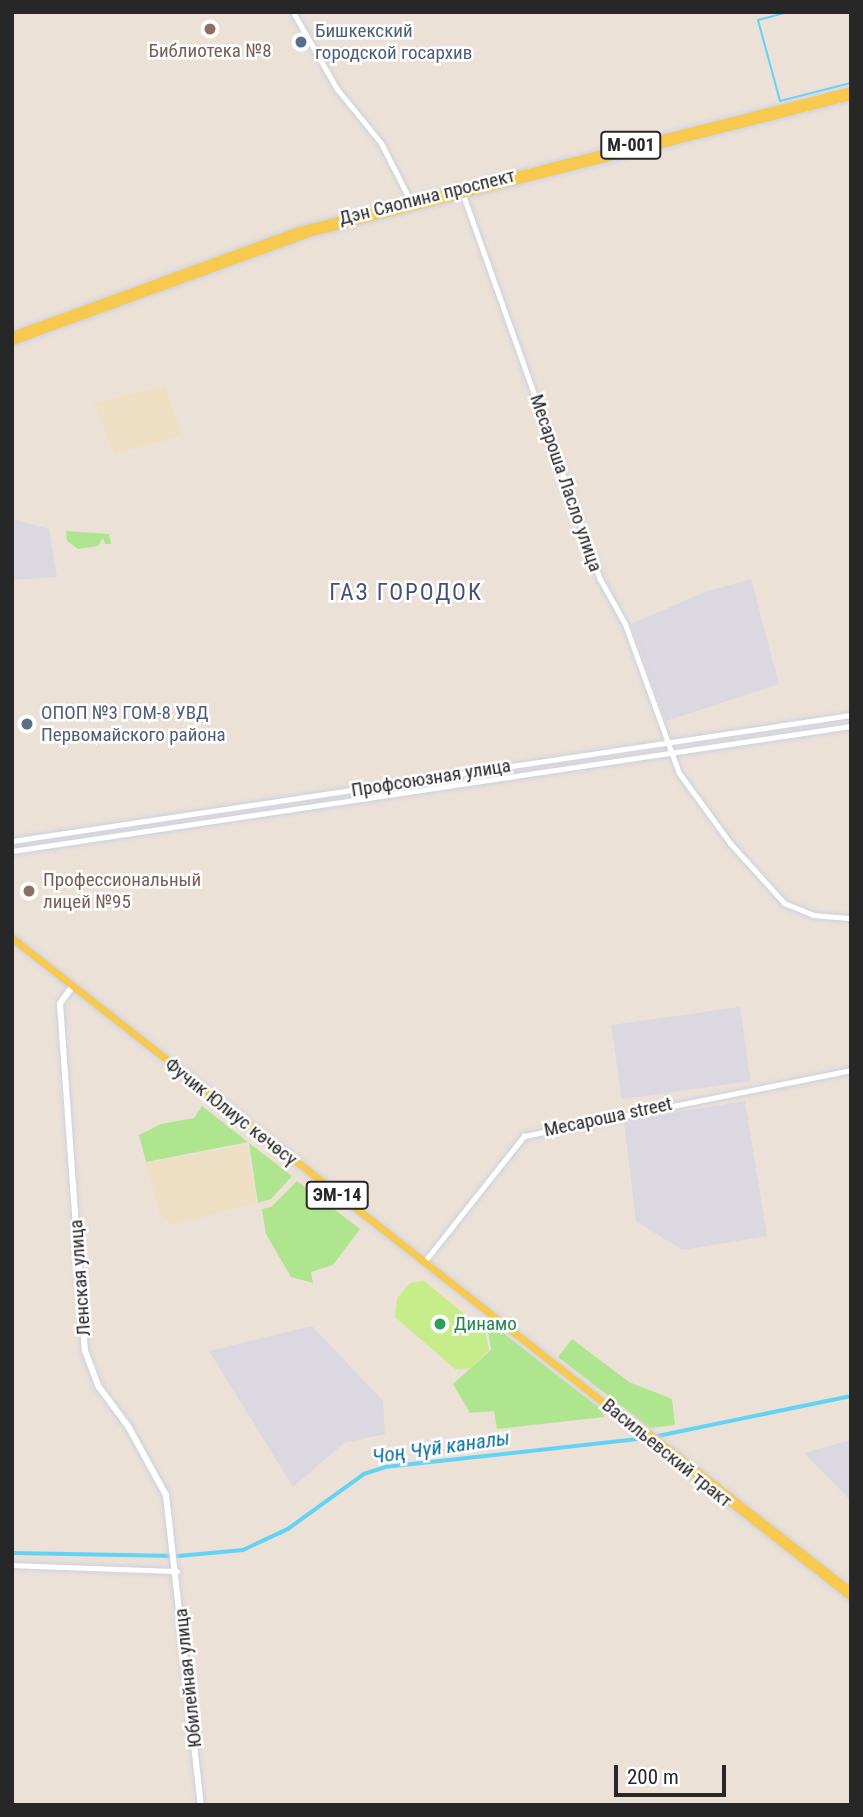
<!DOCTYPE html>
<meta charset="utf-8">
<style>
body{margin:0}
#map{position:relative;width:863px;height:1817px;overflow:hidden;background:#ebe1d7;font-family:"Roboto Condensed",sans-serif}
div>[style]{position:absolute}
.industrial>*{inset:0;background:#dbd8e2;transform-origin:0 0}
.education>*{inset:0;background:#eedfc4}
.green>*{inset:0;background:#b0e58f}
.pitch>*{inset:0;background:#c7ed8a}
.stream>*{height:2px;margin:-1px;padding:0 1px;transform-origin:1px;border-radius:1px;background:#62d3f4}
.canal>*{height:3.5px;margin:-1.75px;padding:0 1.75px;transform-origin:1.75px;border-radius:1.75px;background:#62d3f4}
.roads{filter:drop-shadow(0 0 2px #ccd1e1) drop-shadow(0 0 2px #ccd1e1)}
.tertiary>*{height:5px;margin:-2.5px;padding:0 2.5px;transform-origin:2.5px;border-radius:2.5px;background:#fff}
.secondary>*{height:6px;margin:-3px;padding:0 3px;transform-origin:3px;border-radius:3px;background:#fff}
.primary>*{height:7px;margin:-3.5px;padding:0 3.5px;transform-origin:3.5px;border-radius:3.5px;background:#f7c94f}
.dots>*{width:19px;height:19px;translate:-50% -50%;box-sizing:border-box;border:4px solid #fff;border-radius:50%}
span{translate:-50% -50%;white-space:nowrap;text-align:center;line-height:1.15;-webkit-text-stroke:5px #fff;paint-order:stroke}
.shield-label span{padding:2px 5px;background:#fff;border:2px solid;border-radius:5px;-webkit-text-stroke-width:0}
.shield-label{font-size:18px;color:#272727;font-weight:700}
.service-label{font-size:19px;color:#4e5e75}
.left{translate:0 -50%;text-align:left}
.education-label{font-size:19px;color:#785e54}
.street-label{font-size:19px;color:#272727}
.leisure-label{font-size:19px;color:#27864d}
.water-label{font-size:21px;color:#066e9b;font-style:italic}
.quarter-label{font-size:23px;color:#465179;letter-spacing:2px}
.frame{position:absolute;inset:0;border:14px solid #272727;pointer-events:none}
.scale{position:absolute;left:614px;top:1765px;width:112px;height:32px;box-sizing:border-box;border:4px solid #272727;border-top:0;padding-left:9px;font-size:21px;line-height:24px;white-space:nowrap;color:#272727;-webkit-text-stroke:5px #fff;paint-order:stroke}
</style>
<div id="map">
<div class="industrial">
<i style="clip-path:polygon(12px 519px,49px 529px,57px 577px,12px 580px)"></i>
<i style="clip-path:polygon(751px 579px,779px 684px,666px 721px,631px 624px,705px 592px)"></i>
<i style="left:740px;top:1007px;width:75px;height:130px;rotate:82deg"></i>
<i style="clip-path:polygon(745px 1101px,767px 1236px,682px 1250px,636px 1221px,624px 1121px)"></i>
<i style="clip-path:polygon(312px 1326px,383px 1401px,385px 1434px,344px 1443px,293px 1487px,209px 1351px)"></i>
<i style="clip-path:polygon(851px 1440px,851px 1501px,804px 1453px)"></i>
</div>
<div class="education">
<i style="clip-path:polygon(165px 386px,182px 436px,114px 454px,94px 403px)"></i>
<i style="clip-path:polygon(247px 1145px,257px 1203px,173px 1225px,160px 1216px,146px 1163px)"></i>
</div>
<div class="green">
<i style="clip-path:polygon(66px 531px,109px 534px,111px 544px,105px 544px,103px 538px,98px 546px,78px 549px,67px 541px)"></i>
<i style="clip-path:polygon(202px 1106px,248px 1142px,146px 1162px,139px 1135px,161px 1124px,194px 1118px)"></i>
<i style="clip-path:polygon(249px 1143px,292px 1176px,271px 1199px,258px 1203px)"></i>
<i style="clip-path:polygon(297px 1181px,360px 1229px,333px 1265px,311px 1272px,313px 1283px,291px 1277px,266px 1234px,262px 1209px,271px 1207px)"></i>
<i style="clip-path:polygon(493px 1325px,602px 1410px,604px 1417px,497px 1429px,494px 1411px,470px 1413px,453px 1384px,491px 1350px,488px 1330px)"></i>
<i style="clip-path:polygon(572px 1339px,629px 1382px,672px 1399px,675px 1425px,650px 1428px,558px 1357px)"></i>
</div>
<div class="pitch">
<i style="clip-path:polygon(424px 1281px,485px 1331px,489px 1350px,471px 1368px,455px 1369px,395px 1317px,397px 1298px,410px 1283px)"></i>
</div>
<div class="stream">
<i style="left:788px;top:12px;width:31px;rotate:165deg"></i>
<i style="left:758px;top:20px;width:84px;rotate:74.8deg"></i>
<i style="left:780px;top:101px;width:73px;rotate:-14.2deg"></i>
</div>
<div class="canal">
<i style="left:653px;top:1437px;width:202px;rotate:-11.7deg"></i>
<i style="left:12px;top:1553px;width:166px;rotate:1deg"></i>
<i style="left:178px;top:1556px;width:65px;rotate:-5.3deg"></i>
<i style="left:243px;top:1550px;width:50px;rotate:-25deg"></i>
<i style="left:288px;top:1529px;width:94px;rotate:-35.9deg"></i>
<i style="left:364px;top:1474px;width:22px;rotate:-18deg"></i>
<i style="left:385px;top:1467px;width:263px;rotate:-6.3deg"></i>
</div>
<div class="roads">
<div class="tertiary">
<i style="left:293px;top:12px;width:89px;rotate:60.3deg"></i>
<i style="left:337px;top:89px;width:70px;rotate:50.8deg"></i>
<i style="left:381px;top:143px;width:68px;rotate:63.1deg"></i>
<i style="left:462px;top:192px;width:411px;rotate:70.4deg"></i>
<i style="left:600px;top:579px;width:51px;rotate:60.9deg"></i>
<i style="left:625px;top:624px;width:158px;rotate:70.1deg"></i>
<i style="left:679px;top:773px;width:87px;rotate:53.9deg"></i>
<i style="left:730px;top:843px;width:81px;rotate:48deg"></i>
<i style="left:784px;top:903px;width:31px;rotate:22deg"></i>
<i style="left:813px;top:915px;width:38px;rotate:5deg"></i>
<i style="left:12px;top:841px;width:848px;rotate:-8.54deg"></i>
<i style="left:12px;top:851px;width:848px;rotate:-8.47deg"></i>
<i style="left:424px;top:1262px;width:161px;rotate:-51.6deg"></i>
<i style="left:524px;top:1136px;width:334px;rotate:-11.4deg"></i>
<i style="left:12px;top:1565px;width:165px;rotate:2.1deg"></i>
</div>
<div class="secondary">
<i style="left:71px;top:988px;width:19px;rotate:125deg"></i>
<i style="left:60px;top:1004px;width:348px;rotate:85.9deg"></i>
<i style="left:85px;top:1351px;width:39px;rotate:69deg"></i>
<i style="left:99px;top:1387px;width:49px;rotate:53.4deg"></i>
<i style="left:128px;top:1426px;width:79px;rotate:61.2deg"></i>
<i style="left:166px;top:1495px;width:312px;rotate:83.6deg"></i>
</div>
<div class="primary">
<i style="left:12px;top:335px;width:306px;rotate:-20.1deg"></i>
<i style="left:299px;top:230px;width:569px;rotate:-14.23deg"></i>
<i style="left:12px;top:341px;width:319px;rotate:-20deg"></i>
<i style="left:312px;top:232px;width:556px;rotate:-14.16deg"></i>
<i style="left:12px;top:938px;width:1067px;rotate:38.15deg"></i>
<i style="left:630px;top:1419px;width:280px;rotate:37.9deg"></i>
</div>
</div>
<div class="dots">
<i style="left:210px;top:29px;background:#8d6e63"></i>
<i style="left:301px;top:42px;background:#5c6f8a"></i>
<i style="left:27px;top:724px;background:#5c6f8a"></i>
<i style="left:29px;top:891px;background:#8d6e63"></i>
<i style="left:440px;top:1324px;background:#2e9e5b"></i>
</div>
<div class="shield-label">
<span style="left:631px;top:145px">M-001</span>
<span style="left:337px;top:1195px">ЭМ-14</span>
</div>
<div class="service-label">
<span class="left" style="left:315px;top:42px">Бишкекский<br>городской госархив</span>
<span class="left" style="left:41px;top:724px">ОПОП №3 ГОМ-8 УВД<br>Первомайского района</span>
</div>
<div class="education-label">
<span style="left:210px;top:51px">Библиотека №8</span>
<span class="left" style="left:43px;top:891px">Профессиональный<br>лицей №95</span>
</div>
<div class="street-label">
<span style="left:427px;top:197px;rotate:-14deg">Дэн Сяопина проспект</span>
<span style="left:566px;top:483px;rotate:71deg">Месароша Ласло улица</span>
<span style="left:431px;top:778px;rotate:-9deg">Профсоюзная улица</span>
<span style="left:231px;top:1112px;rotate:38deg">Фучик Юлиус көчөсү</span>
<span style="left:608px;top:1117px;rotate:-12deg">Месароша street</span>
<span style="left:80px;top:1278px;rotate:-94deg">Ленская улица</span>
<span style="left:667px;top:1453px;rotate:39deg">Васильевский тракт</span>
<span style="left:188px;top:1678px;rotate:-96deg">Юбилейная улица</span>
</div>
<div class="leisure-label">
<span class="left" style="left:454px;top:1324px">Динамо</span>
</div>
<div class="water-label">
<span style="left:441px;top:1447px;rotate:-8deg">Чоң Чүй каналы</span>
</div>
<div class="quarter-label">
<span style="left:406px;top:593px">ГАЗ ГОРОДОК</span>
</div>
<div class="frame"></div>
<div class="scale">200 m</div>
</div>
